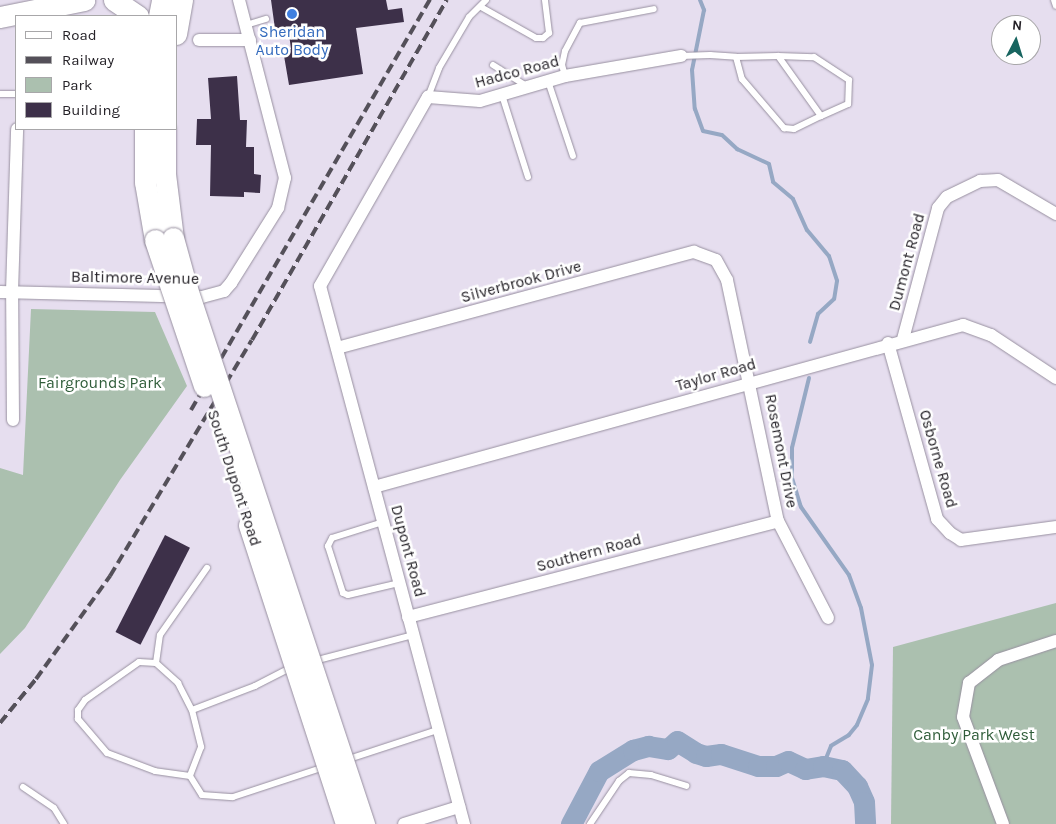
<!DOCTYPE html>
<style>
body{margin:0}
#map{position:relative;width:1056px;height:824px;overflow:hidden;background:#e6deef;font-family:Karla,sans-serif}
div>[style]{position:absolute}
.green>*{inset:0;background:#abc0af}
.stream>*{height:4px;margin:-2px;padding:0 2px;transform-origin:2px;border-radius:2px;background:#96a8c4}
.river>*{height:21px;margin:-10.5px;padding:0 10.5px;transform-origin:10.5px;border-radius:10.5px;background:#96a8c4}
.building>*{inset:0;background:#3d3049;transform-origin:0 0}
.roads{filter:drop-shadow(0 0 1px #9890a0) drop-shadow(0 0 1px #9890a0)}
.service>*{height:6px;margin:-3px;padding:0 3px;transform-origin:3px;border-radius:3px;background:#fff}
.minor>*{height:12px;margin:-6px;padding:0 6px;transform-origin:6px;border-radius:6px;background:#fff}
.primary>*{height:21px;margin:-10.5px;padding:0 10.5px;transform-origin:10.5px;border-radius:10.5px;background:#fff}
.rail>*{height:4px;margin-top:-2px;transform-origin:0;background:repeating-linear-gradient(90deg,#545059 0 10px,transparent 0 15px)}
.bridges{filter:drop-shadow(0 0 1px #9890a0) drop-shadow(0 0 1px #9890a0)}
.primary-bridge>*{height:21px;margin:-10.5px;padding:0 10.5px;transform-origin:10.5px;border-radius:10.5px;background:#fff}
.dots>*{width:14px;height:14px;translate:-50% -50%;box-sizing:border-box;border:2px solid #fff;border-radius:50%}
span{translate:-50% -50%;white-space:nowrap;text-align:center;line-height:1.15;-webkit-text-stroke:5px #fff;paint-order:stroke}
.shop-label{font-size:16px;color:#366cbe}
.street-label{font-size:16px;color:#252228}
.park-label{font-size:16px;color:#305d3a}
.legend{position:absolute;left:15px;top:15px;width:162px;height:115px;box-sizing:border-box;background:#fff;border:1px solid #a8a7a9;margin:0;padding:6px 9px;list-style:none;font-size:15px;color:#252228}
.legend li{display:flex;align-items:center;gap:10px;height:25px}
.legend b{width:25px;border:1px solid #a8a7a9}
.north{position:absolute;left:991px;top:15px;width:50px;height:50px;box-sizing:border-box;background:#fff;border:1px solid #a8a7a9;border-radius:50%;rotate:5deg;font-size:14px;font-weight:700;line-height:20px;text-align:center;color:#252228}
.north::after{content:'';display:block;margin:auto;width:18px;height:22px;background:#186560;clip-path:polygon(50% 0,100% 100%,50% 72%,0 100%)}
</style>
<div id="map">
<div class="green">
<i style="clip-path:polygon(31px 309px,155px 312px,187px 386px,120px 480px,25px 628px,0 654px,0 468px,23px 475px)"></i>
<i style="clip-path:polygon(1056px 603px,1056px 824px,891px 824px,893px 647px)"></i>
</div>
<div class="stream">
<i style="left:700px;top:0;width:11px;rotate:68deg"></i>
<i style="left:704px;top:10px;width:61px;rotate:101.3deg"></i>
<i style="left:692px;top:70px;width:39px;rotate:86deg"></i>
<i style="left:695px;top:109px;width:23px;rotate:70deg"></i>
<i style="left:703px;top:131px;width:19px;rotate:12deg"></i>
<i style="left:722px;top:135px;width:21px;rotate:43deg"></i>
<i style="left:737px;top:149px;width:35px;rotate:25deg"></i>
<i style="left:769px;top:164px;width:18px;rotate:77deg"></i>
<i style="left:773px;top:182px;width:26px;rotate:40deg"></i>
<i style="left:793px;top:199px;width:34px;rotate:66deg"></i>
<i style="left:807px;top:230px;width:34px;rotate:50deg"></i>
<i style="left:829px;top:256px;width:26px;rotate:72deg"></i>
<i style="left:837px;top:281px;width:18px;rotate:99deg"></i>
<i style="left:834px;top:299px;width:22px;rotate:137deg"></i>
<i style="left:818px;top:314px;width:29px;rotate:106deg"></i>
<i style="left:809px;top:378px;width:72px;rotate:103.7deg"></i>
<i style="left:792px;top:448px;width:30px;rotate:90deg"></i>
<i style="left:792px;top:478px;width:30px;rotate:73deg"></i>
<i style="left:801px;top:507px;width:83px;rotate:54.8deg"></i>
<i style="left:849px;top:575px;width:35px;rotate:70deg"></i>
<i style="left:861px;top:608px;width:58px;rotate:79.1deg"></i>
<i style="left:872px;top:665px;width:34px;rotate:97deg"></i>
<i style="left:868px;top:699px;width:28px;rotate:113deg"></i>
<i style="left:857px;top:725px;width:13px;rotate:129deg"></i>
<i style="left:849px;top:735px;width:21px;rotate:149deg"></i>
<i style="left:831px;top:746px;width:22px;rotate:112deg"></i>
</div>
<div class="river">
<i style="left:571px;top:824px;width:60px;rotate:-62.2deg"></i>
<i style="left:599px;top:771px;width:40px;rotate:-32deg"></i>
<i style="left:633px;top:750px;width:16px;rotate:-15deg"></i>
<i style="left:648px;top:746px;width:20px;rotate:9deg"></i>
<i style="left:668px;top:749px;width:12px;rotate:-42deg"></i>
<i style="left:677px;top:741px;width:22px;rotate:32deg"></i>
<i style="left:696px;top:753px;width:10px;rotate:17deg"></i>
<i style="left:706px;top:756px;width:15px;rotate:-8deg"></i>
<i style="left:721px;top:754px;width:39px;rotate:18deg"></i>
<i style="left:758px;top:766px;width:18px"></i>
<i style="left:776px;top:766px;width:13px;rotate:-23deg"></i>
<i style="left:788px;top:761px;width:19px;rotate:25deg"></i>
<i style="left:805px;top:769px;width:18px;rotate:-9deg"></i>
<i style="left:823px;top:766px;width:19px;rotate:12deg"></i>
<i style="left:842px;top:770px;width:22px;rotate:47deg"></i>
<i style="left:857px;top:786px;width:17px;rotate:66deg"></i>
<i style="left:864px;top:802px;width:22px;rotate:87deg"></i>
</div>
<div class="building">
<i style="clip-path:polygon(271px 0,386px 0,388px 10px,402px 8px,404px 22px,356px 28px,363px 74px,289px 85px,283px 50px,291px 49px,288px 27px,275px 29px)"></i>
<i style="clip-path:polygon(237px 76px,240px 120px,247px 120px,246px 147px,254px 147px,254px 174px,261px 175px,260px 193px,244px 192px,244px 197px,210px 196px,211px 145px,196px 145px,197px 119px,211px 119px,208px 78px)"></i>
<i style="left:165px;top:535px;width:28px;height:109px;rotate:27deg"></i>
</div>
<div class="roads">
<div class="service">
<i style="left:1054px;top:0;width:6px;rotate:72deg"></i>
<i style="left:481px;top:7px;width:63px;rotate:29.4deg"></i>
<i style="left:536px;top:38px;width:7px"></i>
<i style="left:543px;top:38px;width:8px;rotate:-40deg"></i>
<i style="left:549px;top:33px;width:33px;rotate:-97deg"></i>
<i style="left:246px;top:25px;width:21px;rotate:-17deg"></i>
<i style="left:681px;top:56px;width:29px;rotate:-2deg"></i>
<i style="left:710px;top:55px;width:26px;rotate:4deg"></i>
<i style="left:736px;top:57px;width:42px;rotate:-1.4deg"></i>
<i style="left:778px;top:56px;width:36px;rotate:2deg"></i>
<i style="left:814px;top:57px;width:42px;rotate:33.3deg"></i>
<i style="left:849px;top:80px;width:24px;rotate:92deg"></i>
<i style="left:848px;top:104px;width:30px;rotate:156deg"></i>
<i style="left:821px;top:116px;width:74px;rotate:-125.6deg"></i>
<i style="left:736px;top:57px;width:23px;rotate:75deg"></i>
<i style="left:742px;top:79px;width:65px;rotate:49.4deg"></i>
<i style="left:784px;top:128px;width:10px;rotate:6deg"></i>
<i style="left:794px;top:129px;width:30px;rotate:-26deg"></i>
<i style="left:493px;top:65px;width:40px;rotate:32deg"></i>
<i style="left:565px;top:76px;width:11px;rotate:-105deg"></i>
<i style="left:562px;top:65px;width:14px;rotate:-78deg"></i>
<i style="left:565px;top:51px;width:32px;rotate:-62deg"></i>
<i style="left:580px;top:23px;width:75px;rotate:-10.7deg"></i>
<i style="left:548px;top:81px;width:79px;rotate:71.6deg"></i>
<i style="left:0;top:94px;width:16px"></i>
<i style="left:502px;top:95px;width:86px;rotate:72.4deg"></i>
<i style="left:428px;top:97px;width:31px;rotate:-69deg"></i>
<i style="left:439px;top:68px;width:59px;rotate:-59.5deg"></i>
<i style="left:469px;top:17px;width:24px;rotate:-45deg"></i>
<i style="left:383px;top:522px;width:53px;rotate:162.6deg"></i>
<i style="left:332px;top:538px;width:9px;rotate:117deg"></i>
<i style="left:328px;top:546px;width:49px;rotate:72.3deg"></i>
<i style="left:343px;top:593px;width:5px;rotate:22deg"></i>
<i style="left:348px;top:595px;width:52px;rotate:-13.2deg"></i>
<i style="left:314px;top:661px;width:102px;rotate:-14.7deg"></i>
<i style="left:156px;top:663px;width:28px;rotate:-82deg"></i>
<i style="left:160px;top:635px;width:82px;rotate:-55deg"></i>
<i style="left:292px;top:667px;width:42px;rotate:152.8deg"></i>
<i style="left:255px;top:686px;width:67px;rotate:159.1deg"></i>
<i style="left:192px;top:710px;width:38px;rotate:76deg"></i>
<i style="left:201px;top:747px;width:31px;rotate:111deg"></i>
<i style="left:190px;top:776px;width:22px;rotate:58deg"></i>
<i style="left:202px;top:795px;width:31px;rotate:4deg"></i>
<i style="left:233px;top:797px;width:96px;rotate:-18.2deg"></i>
<i style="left:346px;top:760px;width:96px;rotate:-18.2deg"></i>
<i style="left:190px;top:776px;width:35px;rotate:-172deg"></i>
<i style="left:155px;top:771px;width:51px;rotate:-159.4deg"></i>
<i style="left:107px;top:753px;width:45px;rotate:-130.5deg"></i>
<i style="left:78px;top:719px;width:9px;rotate:-90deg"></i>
<i style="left:78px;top:710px;width:12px;rotate:-55deg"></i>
<i style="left:85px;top:700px;width:66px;rotate:-35.1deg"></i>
<i style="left:139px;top:662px;width:17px;rotate:3deg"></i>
<i style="left:156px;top:663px;width:30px;rotate:42deg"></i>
<i style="left:178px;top:683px;width:30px;rotate:63deg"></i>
<i style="left:23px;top:787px;width:37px;rotate:34deg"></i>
<i style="left:54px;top:808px;width:19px;rotate:58deg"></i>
<i style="left:590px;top:824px;width:52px;rotate:-56deg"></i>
<i style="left:619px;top:781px;width:13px;rotate:-39deg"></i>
<i style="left:629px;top:773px;width:22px;rotate:5deg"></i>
<i style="left:651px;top:775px;width:37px;rotate:17deg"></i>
</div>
<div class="minor">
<i style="left:199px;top:40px;width:51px"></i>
<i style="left:0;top:292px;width:202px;rotate:1.4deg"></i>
<i style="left:202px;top:297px;width:23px;rotate:-15deg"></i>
<i style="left:224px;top:291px;width:11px;rotate:-49deg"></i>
<i style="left:231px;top:283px;width:89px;rotate:-57.9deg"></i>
<i style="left:278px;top:208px;width:31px;rotate:-77deg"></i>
<i style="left:285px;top:178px;width:184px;rotate:-104.5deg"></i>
<i style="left:903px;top:339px;width:136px;rotate:-75deg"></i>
<i style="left:938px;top:208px;width:14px;rotate:-51deg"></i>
<i style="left:947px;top:197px;width:37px;rotate:-26deg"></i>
<i style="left:980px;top:181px;width:18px;rotate:-3deg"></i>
<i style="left:998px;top:180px;width:67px;rotate:30.4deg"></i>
<i style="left:888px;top:343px;width:183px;rotate:74.4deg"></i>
<i style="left:937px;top:519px;width:19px;rotate:47deg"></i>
<i style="left:950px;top:533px;width:13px;rotate:32deg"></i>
<i style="left:961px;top:540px;width:96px;rotate:-7.8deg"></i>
<i style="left:337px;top:348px;width:370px;rotate:-15.1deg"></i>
<i style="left:694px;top:252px;width:23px;rotate:20deg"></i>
<i style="left:716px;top:260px;width:23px;rotate:61deg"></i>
<i style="left:727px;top:280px;width:246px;rotate:78.1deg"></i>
<i style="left:778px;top:521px;width:109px;rotate:62.7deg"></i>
<i style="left:13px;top:420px;width:128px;rotate:-90.4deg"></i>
<i style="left:12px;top:292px;width:163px;rotate:-88.2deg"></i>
<i style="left:374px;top:487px;width:611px;rotate:-15.38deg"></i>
<i style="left:963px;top:325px;width:30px;rotate:20deg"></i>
<i style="left:991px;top:335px;width:78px;rotate:33.5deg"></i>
<i style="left:408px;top:617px;width:382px;rotate:-14.5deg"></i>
<i style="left:404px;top:824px;width:58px;rotate:-17.2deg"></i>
<i style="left:464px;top:824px;width:557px;rotate:-104.98deg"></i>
<i style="left:320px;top:286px;width:218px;rotate:-60.3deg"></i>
<i style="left:428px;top:97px;width:52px;rotate:4.4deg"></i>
<i style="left:480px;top:101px;width:89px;rotate:-16.4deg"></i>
<i style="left:565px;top:76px;width:118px;rotate:-9.8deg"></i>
<i style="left:1003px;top:824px;width:114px;rotate:-110.5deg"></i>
<i style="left:963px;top:717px;width:35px;rotate:-80deg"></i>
<i style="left:969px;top:683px;width:37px;rotate:-38deg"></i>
<i style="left:998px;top:660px;width:61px;rotate:-18.1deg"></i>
</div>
<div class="primary">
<i style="left:114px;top:0;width:29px;rotate:34deg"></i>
<i style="left:159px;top:16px;width:16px;rotate:-79deg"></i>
<i style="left:0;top:17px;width:86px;rotate:-11.4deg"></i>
<i style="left:176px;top:34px;width:35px;rotate:-80deg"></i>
<i style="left:145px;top:129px;width:53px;rotate:90deg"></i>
<i style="left:145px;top:182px;width:59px;rotate:80.2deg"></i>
<i style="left:165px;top:129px;width:45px;rotate:90deg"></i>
<i style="left:165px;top:174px;width:64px;rotate:82.9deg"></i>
</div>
</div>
<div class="rail">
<i style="left:191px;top:410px;width:475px;rotate:-59.8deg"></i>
<i style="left:0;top:723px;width:57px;rotate:-50.7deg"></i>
<i style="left:36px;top:679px;width:127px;rotate:-54.3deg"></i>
<i style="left:110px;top:576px;width:275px;rotate:-59deg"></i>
<i style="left:252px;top:340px;width:392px;rotate:-60.2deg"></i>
</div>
<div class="bridges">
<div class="primary-bridge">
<i style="left:173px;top:238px;width:53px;rotate:74.6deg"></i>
<i style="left:187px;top:289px;width:564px;rotate:71.69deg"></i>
<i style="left:155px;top:240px;width:154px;rotate:71.4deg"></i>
<i style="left:249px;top:525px;width:314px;rotate:72deg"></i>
</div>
</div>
<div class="dots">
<i style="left:292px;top:14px;background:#3f7fe0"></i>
</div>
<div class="shop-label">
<span style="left:292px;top:41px">Sheridan<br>Auto Body</span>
</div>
<div class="street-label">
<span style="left:517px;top:72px;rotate:-15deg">Hadco Road</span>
<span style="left:907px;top:262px;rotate:-75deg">Dumont Road</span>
<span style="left:135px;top:278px;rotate:1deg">Baltimore Avenue</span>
<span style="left:521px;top:282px;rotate:-15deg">Silverbrook Drive</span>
<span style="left:716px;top:375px;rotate:-16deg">Taylor Road</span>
<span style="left:781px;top:451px;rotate:79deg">Rosemont Drive</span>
<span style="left:938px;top:459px;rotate:74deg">Osborne Road</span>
<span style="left:234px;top:478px;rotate:72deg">South Dupont Road</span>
<span style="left:408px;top:551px;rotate:75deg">Dupont Road</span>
<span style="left:589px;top:553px;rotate:-15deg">Southern Road</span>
</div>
<div class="park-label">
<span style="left:100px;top:383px">Fairgrounds Park</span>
<span style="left:974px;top:735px">Canby Park West</span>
</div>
<ul class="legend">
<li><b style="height:6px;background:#fff"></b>Road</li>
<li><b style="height:6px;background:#545059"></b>Railway</li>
<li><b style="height:14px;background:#abc0af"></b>Park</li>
<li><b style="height:14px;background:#3d3049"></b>Building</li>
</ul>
<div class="north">N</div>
</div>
